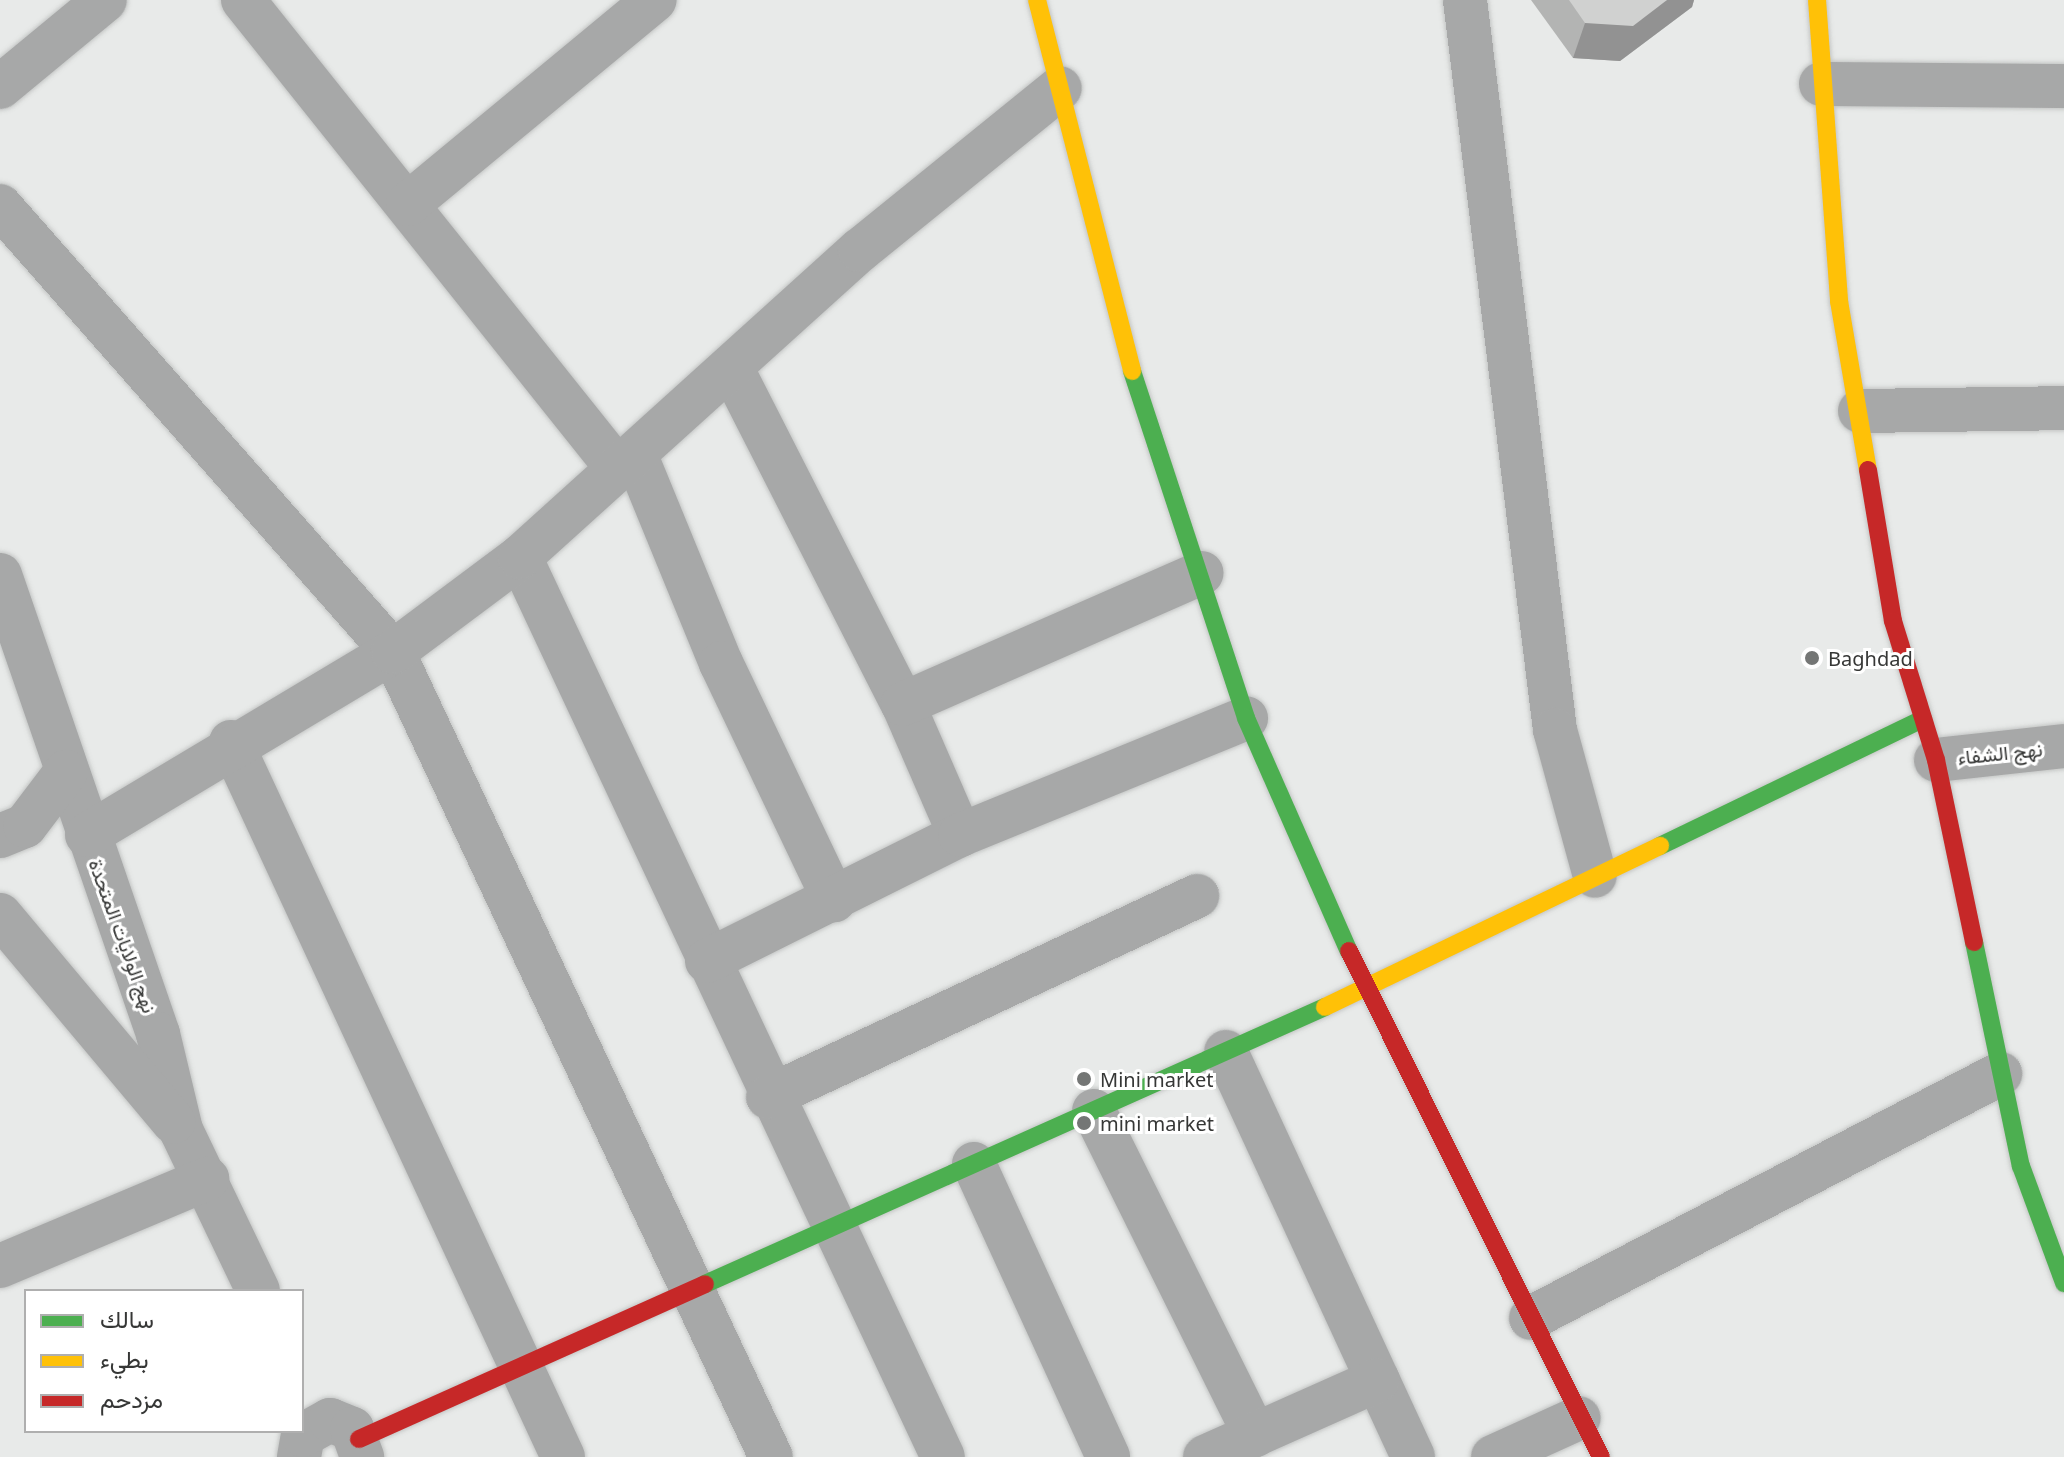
<!DOCTYPE html>
<meta charset="utf-8">
<style>
body{margin:0}
#map{position:relative;width:2064px;height:1457px;overflow:hidden;background:#e8eae9;font-family:"Noto Sans",Vazirmatn,sans-serif}
div>[style]{position:absolute}
.roads{filter:drop-shadow(0 0 2px #c4c6c5) drop-shadow(0 0 2px #c4c6c5)}
.street>*{height:44px;margin:-22px;padding:0 22px;transform-origin:22px;border-radius:22px;background:#a7a8a8}
.fast>*{height:18px;margin:-9px;padding:0 9px;transform-origin:9px;border-radius:9px;background:#4caf50}
.slow>*{height:18px;margin:-9px;padding:0 9px;transform-origin:9px;border-radius:9px;background:#ffc107}
.jam>*{height:18px;margin:-9px;padding:0 9px;transform-origin:9px;border-radius:9px;background:#c62828}
.wall>*{inset:0;background:#b3b4b3}
.shaded-wall>*{inset:0;background:#929292}
.building>*{inset:0;background:#d0d1d0}
.dots>*{width:22px;height:22px;translate:-50% -50%;box-sizing:border-box;border:4px solid #fff;border-radius:50%}
span{translate:-50% -50%;white-space:nowrap;text-align:center;line-height:1.15;-webkit-text-stroke:6px #fff;paint-order:stroke}
.poi-label{font-size:20px;color:#363736}
.left{translate:0 -50%;text-align:left}
.street-label{font-size:20px;color:#363736}
.legend{position:absolute;left:24px;top:1289px;width:280px;height:144px;box-sizing:border-box;background:#fff;border:2px solid #afafaf;margin:0;padding:10px 14px;list-style:none;font-size:24px;color:#363736}
.legend li{display:flex;align-items:center;gap:16px;height:40px}
.legend b{width:40px;border:2px solid #afafaf}
</style>
<div id="map">
<div class="roads">
<div class="street">
<i style="left:243px;top:0;width:599px;rotate:51.37deg"></i>
<i style="left:1465px;top:0;width:736px;rotate:82.97deg"></i>
<i style="left:1555px;top:730px;width:151px;rotate:74.7deg"></i>
<i style="left:1821px;top:84px;width:243px;rotate:0.5deg"></i>
<i style="left:0;top:87px;width:136px;rotate:-39.6deg"></i>
<i style="left:408px;top:204px;width:320px;rotate:-39.6deg"></i>
<i style="left:0;top:206px;width:594px;rotate:48.61deg"></i>
<i style="left:393px;top:652px;width:889px;rotate:64.85deg"></i>
<i style="left:733px;top:371px;width:374px;rotate:63deg"></i>
<i style="left:903px;top:704px;width:143px;rotate:66.5deg"></i>
<i style="left:1860px;top:411px;width:204px;rotate:-0.8deg"></i>
<i style="left:636px;top:456px;width:224px;rotate:67.7deg"></i>
<i style="left:721px;top:663px;width:263px;rotate:64.5deg"></i>
<i style="left:520px;top:557px;width:994px;rotate:64.83deg"></i>
<i style="left:0;top:575px;width:485px;rotate:71deg"></i>
<i style="left:158px;top:1034px;width:99px;rotate:76.5deg"></i>
<i style="left:181px;top:1130px;width:178px;rotate:64.4deg"></i>
<i style="left:903px;top:704px;width:326px;rotate:-23.7deg"></i>
<i style="left:231px;top:742px;width:788px;rotate:65.09deg"></i>
<i style="left:1936px;top:760px;width:129px;rotate:-6.2deg"></i>
<i style="left:87px;top:835px;width:357px;rotate:-30.9deg"></i>
<i style="left:393px;top:652px;width:159px;rotate:-36.8deg"></i>
<i style="left:520px;top:557px;width:458px;rotate:-42.1deg"></i>
<i style="left:860px;top:250px;width:257px;rotate:-39deg"></i>
<i style="left:0;top:836px;width:27px;rotate:-22deg"></i>
<i style="left:25px;top:826px;width:68px;rotate:-52.8deg"></i>
<i style="left:0;top:915px;width:270px;rotate:50deg"></i>
<i style="left:707px;top:961px;width:283px;rotate:-26.5deg"></i>
<i style="left:960px;top:835px;width:309px;rotate:-22.2deg"></i>
<i style="left:1226px;top:1052px;width:446px;rotate:65.2deg"></i>
<i style="left:768px;top:1097px;width:474px;rotate:-25.1deg"></i>
<i style="left:1094px;top:1111px;width:362px;rotate:63.6deg"></i>
<i style="left:974px;top:1164px;width:322px;rotate:65.4deg"></i>
<i style="left:0;top:1266px;width:225px;rotate:-22.8deg"></i>
<i style="left:1531px;top:1318px;width:529px;rotate:-27.49deg"></i>
<i style="left:299px;top:1457px;width:22px;rotate:-80deg"></i>
<i style="left:303px;top:1435px;width:31px;rotate:-29deg"></i>
<i style="left:330px;top:1420px;width:24px;rotate:22deg"></i>
<i style="left:352px;top:1429px;width:30px;rotate:70deg"></i>
<i style="left:1205px;top:1457px;width:189px;rotate:-24deg"></i>
<i style="left:1493px;top:1457px;width:94px;rotate:-24.4deg"></i>
</div>
<div class="fast">
<i style="left:1132px;top:371px;width:365px;rotate:71.8deg"></i>
<i style="left:1246px;top:718px;width:255px;rotate:66.2deg"></i>
<i style="left:1660px;top:846px;width:292px;rotate:-25.8deg"></i>
<i style="left:1974px;top:942px;width:229px;rotate:78.2deg"></i>
<i style="left:2021px;top:1166px;width:125px;rotate:69.8deg"></i>
<i style="left:705px;top:1284px;width:679px;rotate:-24.07deg"></i>
</div>
<div class="slow">
<i style="left:1037px;top:0;width:383px;rotate:75.6deg"></i>
<i style="left:1817px;top:0;width:302px;rotate:85.8deg"></i>
<i style="left:1839px;top:301px;width:171px;rotate:80.3deg"></i>
<i style="left:1325px;top:1007px;width:372px;rotate:-25.7deg"></i>
</div>
<div class="jam">
<i style="left:1868px;top:470px;width:153px;rotate:80.6deg"></i>
<i style="left:1893px;top:621px;width:145px;rotate:72.8deg"></i>
<i style="left:1936px;top:760px;width:186px;rotate:78.2deg"></i>
<i style="left:1349px;top:951px;width:565px;rotate:63.53deg"></i>
<i style="left:359px;top:1439px;width:379px;rotate:-24.1deg"></i>
</div>
</div>
<div class="wall">
<i style="clip-path:polygon(1531px 0,1694px 0,1692px 7px,1620px 61px,1573px 58px)"></i>
</div>
<div class="shaded-wall">
<i style="clip-path:polygon(1667px 0,1694px 0,1692px 7px,1620px 61px,1573px 58px,1585px 23px)"></i>
</div>
<div class="building">
<i style="clip-path:polygon(1569px 0,1667px 0,1633px 26px,1585px 23px)"></i>
</div>
<div class="dots">
<i style="left:1812px;top:658px;background:#747675"></i>
<i style="left:1084px;top:1079px;background:#747675"></i>
<i style="left:1084px;top:1123px;background:#747675"></i>
</div>
<div class="poi-label">
<span class="left" style="left:1828px;top:658px">Baghdad</span>
<span class="left" style="left:1100px;top:1079px">Mini market</span>
<span class="left" style="left:1100px;top:1123px">mini market</span>
</div>
<div class="street-label">
<span style="left:2000px;top:753px;rotate:-6deg">نهج الشفاء</span>
<span style="left:123px;top:936px;rotate:70deg">نهج الولايات المتحدة</span>
</div>
<ul class="legend">
<li><b style="height:10px;background:#4caf50"></b>سالك</li>
<li><b style="height:10px;background:#ffc107"></b>بطيء</li>
<li><b style="height:10px;background:#c62828"></b>مزدحم</li>
</ul>
</div>
